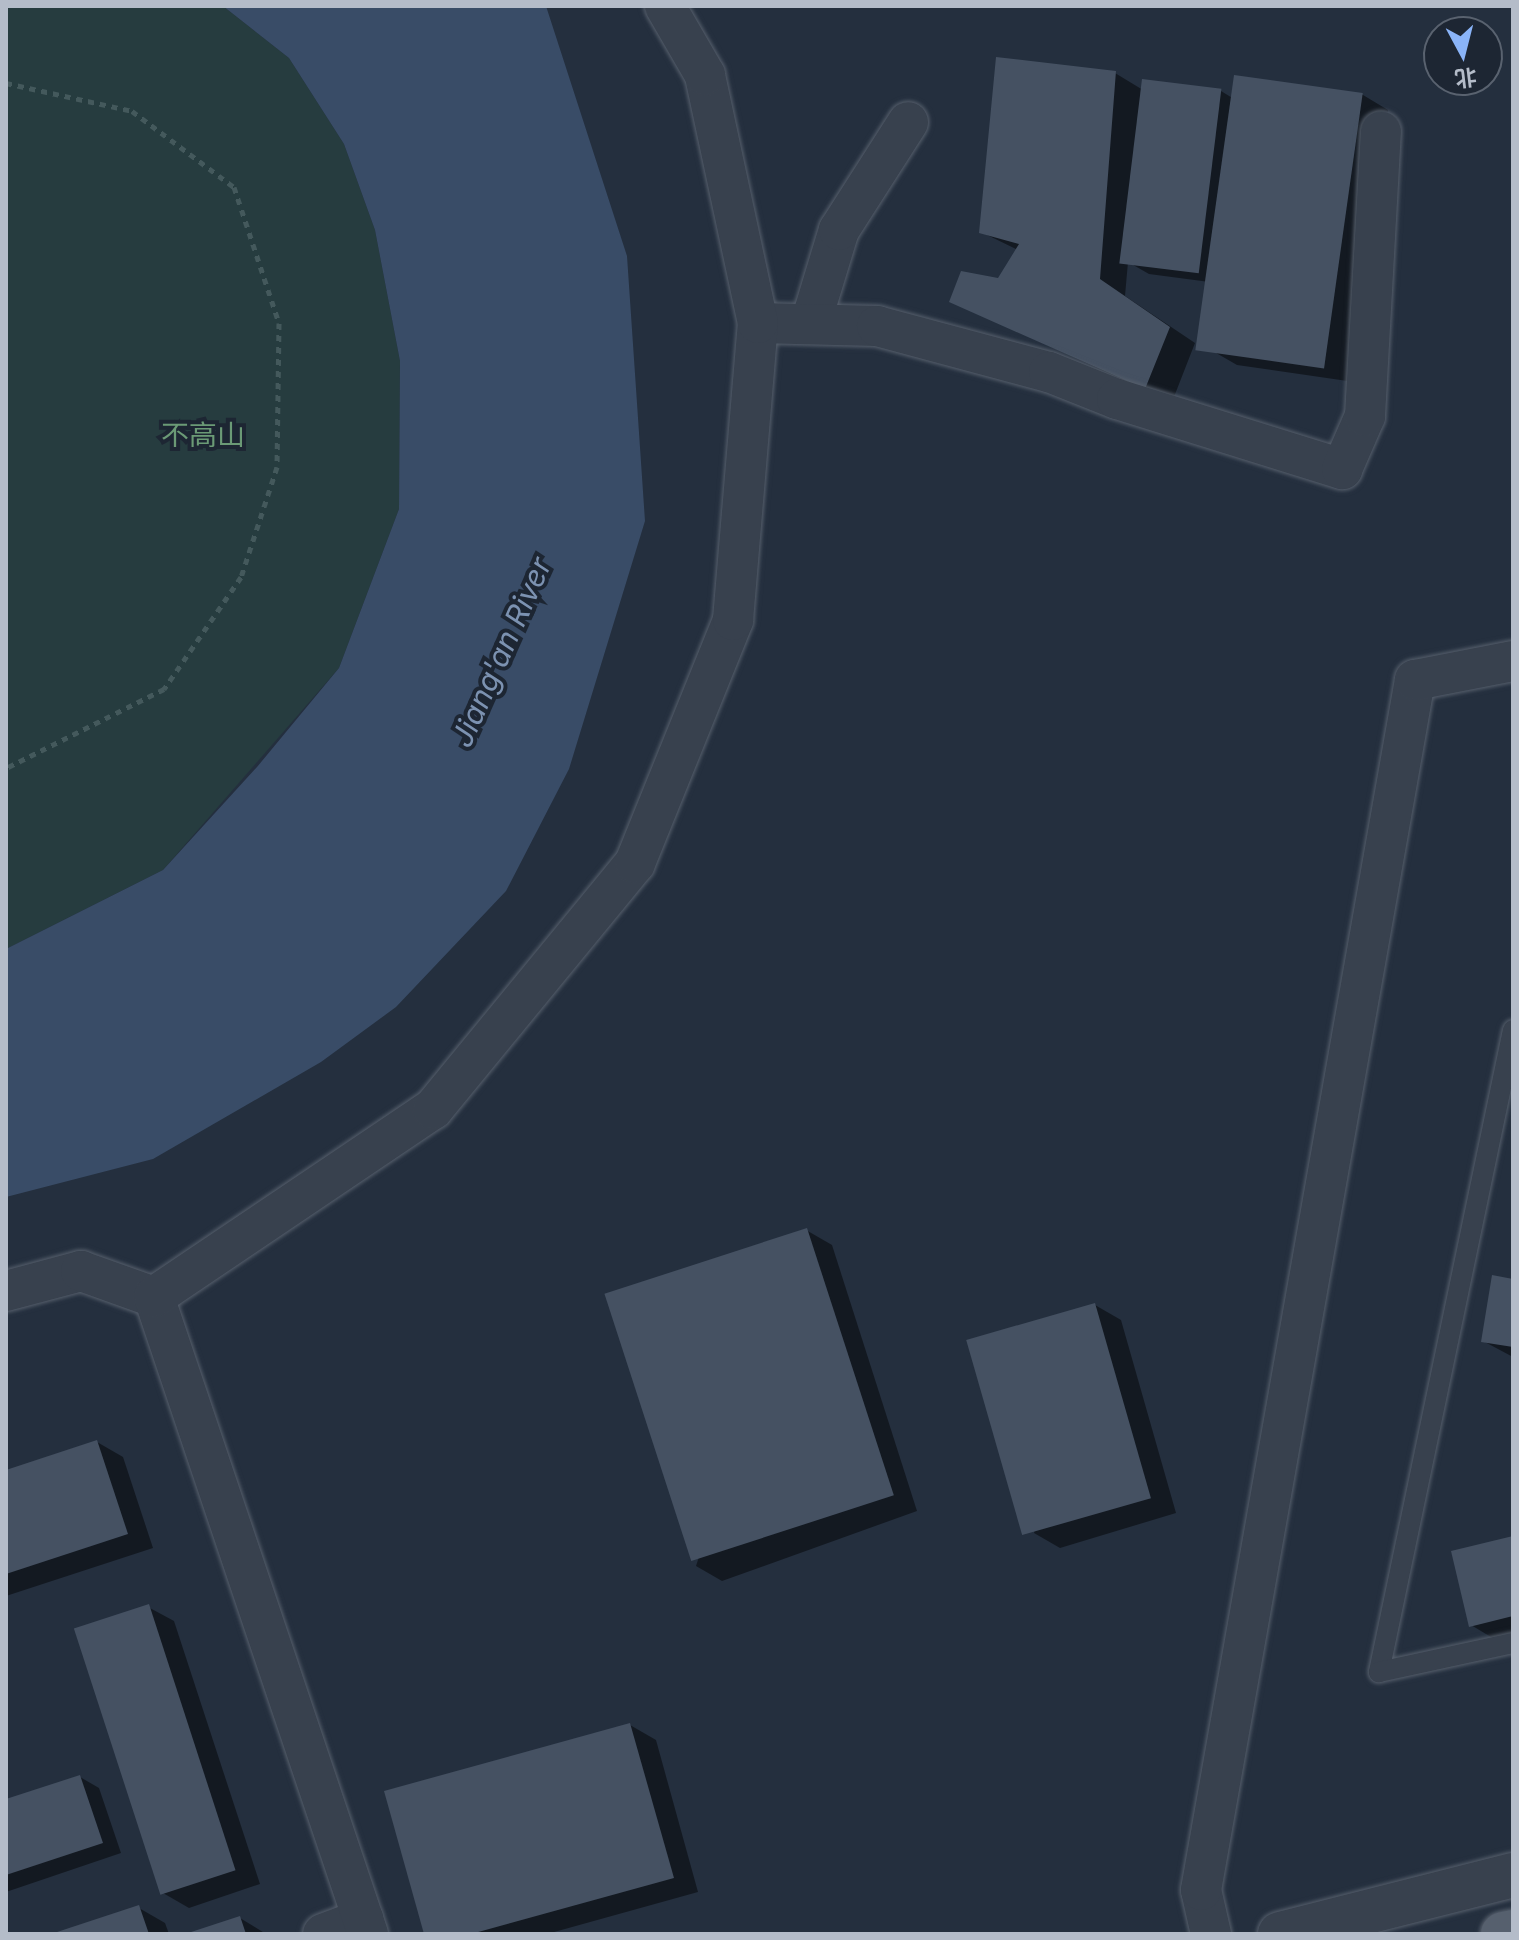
<!DOCTYPE html>
<meta charset="utf-8">
<style>
body{margin:0}
#map{position:relative;width:1519px;height:1940px;overflow:hidden;background:#242f3e;font-family:Inter,"Noto Sans SC",sans-serif}
div>[style]{position:absolute}
.green>*{inset:0;background:#263c3f}
.water>*{inset:0;background:#394c67}
.shadow>*{inset:0;background:#0007}
.building>*{inset:0;background:#455162;transform-origin:0 0}
.path>*{height:5px;margin-top:-2.5px;transform-origin:0;background:repeating-linear-gradient(90deg,#44595c 0 6px,transparent 0 12px)}
.roads{filter:drop-shadow(0 0 2px #565f6c) drop-shadow(0 0 2px #565f6c)}
.service>*{height:20px;margin:-10px;padding:0 10px;transform-origin:10px;border-radius:10px;background:#38414e}
.minor>*{height:40px;margin:-20px;padding:0 20px;transform-origin:20px;border-radius:20px;background:#38414e}
.tertiary>*{height:44px;margin:-22px;padding:0 22px;transform-origin:22px;border-radius:22px;background:#38414e}
.primary>*{height:44px;margin:-22px;padding:0 22px;transform-origin:22px;border-radius:22px;background:#56606e}
span{translate:-50% -50%;white-space:nowrap;text-align:center;line-height:1.15;-webkit-text-stroke:8px #1d2633;paint-order:stroke}
.park-label{font-size:28px;color:#6b9a76}
.water-label{font-size:30px;color:#7c92b1;font-style:italic}
.frame{position:absolute;inset:0;border:8px solid #b4bcc9;pointer-events:none}
.north{position:absolute;left:1423px;top:16px;width:80px;height:80px;box-sizing:border-box;background:#1d2633;border:2px solid #59626f;border-radius:50%;rotate:173deg;font-size:22px;font-weight:700;line-height:32px;text-align:center;color:#b4bcc9}
.north::after{content:'';display:block;margin:auto;width:28px;height:36px;background:#8ab4f8;clip-path:polygon(50% 0,100% 100%,50% 72%,0 100%)}
</style>
<div id="map">
<div class="green">
<i style="clip-path:polygon(6px 6px,223px 6px,289px 58px,344px 144px,375px 230px,400px 361px,399px 509px,339px 668px,163px 870px,6px 949px)"></i>
</div>
<div class="water">
<i style="clip-path:polygon(223px 6px,546px 6px,627px 256px,645px 521px,569px 769px,506px 891px,396px 1007px,321px 1062px,153px 1159px,6px 1197px,6px 949px,163px 870px,257px 767px,339px 668px,399px 509px,400px 361px,375px 230px,344px 144px,289px 58px)"></i>
</div>
<div class="shadow">
<i style="clip-path:polygon(1115px 73px,1143px 90px,1144px 82px,1221px 91px,1234px 99px,1363px 95px,1388px 110px,1368px 384px,1237px 365px,1211px 350px,1217px 283px,1149px 274px,1128px 262px,1125px 296px,1195px 343px,1172px 402px,951px 301px,999px 280px,1018px 250px,981px 232px)"></i>
<i style="clip-path:polygon(806px 1230px,832px 1245px,917px 1511px,722px 1581px,696px 1566px)"></i>
<i style="clip-path:polygon(1513px 1281px,1513px 1357px,1483px 1341px)"></i>
<i style="clip-path:polygon(1095px 1305px,1121px 1320px,1176px 1513px,1060px 1548px,1034px 1533px)"></i>
<i style="clip-path:polygon(97px 1442px,123px 1457px,153px 1548px,6px 1596px,6px 1472px)"></i>
<i style="clip-path:polygon(1513px 1539px,1513px 1636px,1496px 1640px,1471px 1625px)"></i>
<i style="clip-path:polygon(148px 1607px,174px 1621px,260px 1884px,189px 1908px,163px 1893px)"></i>
<i style="clip-path:polygon(630px 1725px,656px 1740px,698px 1892px,547px 1934px,426px 1934px)"></i>
<i style="clip-path:polygon(80px 1777px,99px 1788px,121px 1853px,6px 1892px,6px 1802px)"></i>
<i style="clip-path:polygon(139px 1908px,165px 1923px,169px 1934px,59px 1934px)"></i>
<i style="clip-path:polygon(240px 1918px,266px 1934px,192px 1934px)"></i>
</div>
<div class="building">
<i style="clip-path:polygon(996px 57px,1116px 71px,1100px 279px,1170px 327px,1145px 389px,949px 302px,961px 271px,998px 278px,1019px 244px,979px 233px)"></i>
<i style="left:1234px;top:75px;width:130px;height:278px;rotate:8deg"></i>
<i style="left:1142px;top:79px;width:80px;height:186px;rotate:7deg"></i>
<i style="left:807px;top:1228px;width:281px;height:213px;rotate:72deg"></i>
<i style="clip-path:polygon(1492px 1275px,1513px 1279px,1513px 1347px,1481px 1342px)"></i>
<i style="left:1095px;top:1303px;width:203px;height:134px;rotate:74deg"></i>
<i style="clip-path:polygon(97px 1440px,128px 1534px,6px 1574px,6px 1470px)"></i>
<i style="clip-path:polygon(1513px 1536px,1513px 1616px,1469px 1627px,1451px 1551px)"></i>
<i style="left:149px;top:1604px;width:280px;height:79px;rotate:72deg"></i>
<i style="clip-path:polygon(630px 1723px,674px 1878px,471px 1934px,424px 1934px,384px 1791px)"></i>
<i style="clip-path:polygon(80px 1775px,103px 1843px,6px 1875px,6px 1799px)"></i>
<i style="clip-path:polygon(139px 1905px,149px 1934px,54px 1934px,54px 1933px)"></i>
<i style="clip-path:polygon(240px 1916px,246px 1934px,188px 1934px,188px 1933px)"></i>
</div>
<div class="path">
<i style="left:6px;top:83px;width:129px;rotate:12.5deg"></i>
<i style="left:132px;top:111px;width:127px;rotate:36.7deg"></i>
<i style="left:234px;top:187px;width:143px;rotate:71.7deg"></i>
<i style="left:279px;top:323px;width:144px;rotate:90.8deg"></i>
<i style="left:277px;top:467px;width:116px;rotate:108.1deg"></i>
<i style="left:241px;top:577px;width:136px;rotate:124.5deg"></i>
<i style="left:164px;top:689px;width:177px;rotate:153.4deg"></i>
</div>
<div class="roads">
<div class="service">
<i style="left:1513px;top:1030px;width:656px;rotate:101.79deg"></i>
<i style="left:1379px;top:1672px;width:137px;rotate:-12.2deg"></i>
</div>
<div class="minor">
<i style="left:811px;top:322px;width:96px;rotate:-73.1deg"></i>
<i style="left:839px;top:230px;width:128px;rotate:-57.4deg"></i>
<i style="left:758px;top:323px;width:119px;rotate:1.4deg"></i>
<i style="left:877px;top:326px;width:178px;rotate:15deg"></i>
<i style="left:1049px;top:372px;width:73px;rotate:21.7deg"></i>
<i style="left:1117px;top:399px;width:236px;rotate:17.3deg"></i>
<i style="left:1342px;top:469px;width:58px;rotate:-66.5deg"></i>
<i style="left:1365px;top:416px;width:285px;rotate:-86.8deg"></i>
<i style="left:6px;top:1291px;width:78px;rotate:-14.9deg"></i>
<i style="left:81px;top:1271px;width:77px;rotate:19.6deg"></i>
<i style="left:323px;top:1934px;width:43px;rotate:-20.6deg"></i>
<i style="left:368px;top:1934px;width:672px;rotate:-108.57deg"></i>
<i style="left:154px;top:1297px;width:336px;rotate:-34deg"></i>
<i style="left:433px;top:1109px;width:318px;rotate:-50.6deg"></i>
<i style="left:635px;top:863px;width:262px;rotate:-68deg"></i>
<i style="left:733px;top:620px;width:298px;rotate:-85.2deg"></i>
<i style="left:758px;top:323px;width:254px;rotate:-102.1deg"></i>
<i style="left:705px;top:75px;width:80px;rotate:-120.1deg"></i>
<i style="left:1211px;top:1934px;width:45px;rotate:-102.8deg"></i>
<i style="left:1201px;top:1890px;width:1229px;rotate:-79.97deg"></i>
<i style="left:1415px;top:680px;width:100px;rotate:-11deg"></i>
</div>
<div class="tertiary">
<i style="left:1280px;top:1934px;width:240px;rotate:-14.2deg"></i>
</div>
<div class="primary">
<i style="left:1503px;top:1934px;width:10px;rotate:-11deg"></i>
</div>
</div>
<div class="park-label">
<span style="left:203px;top:435px">不高山</span>
</div>
<div class="water-label">
<span style="left:501px;top:652px;rotate:-66deg">Jiang'an River</span>
</div>
<div class="frame"></div>
<div class="north">北</div>
</div>
